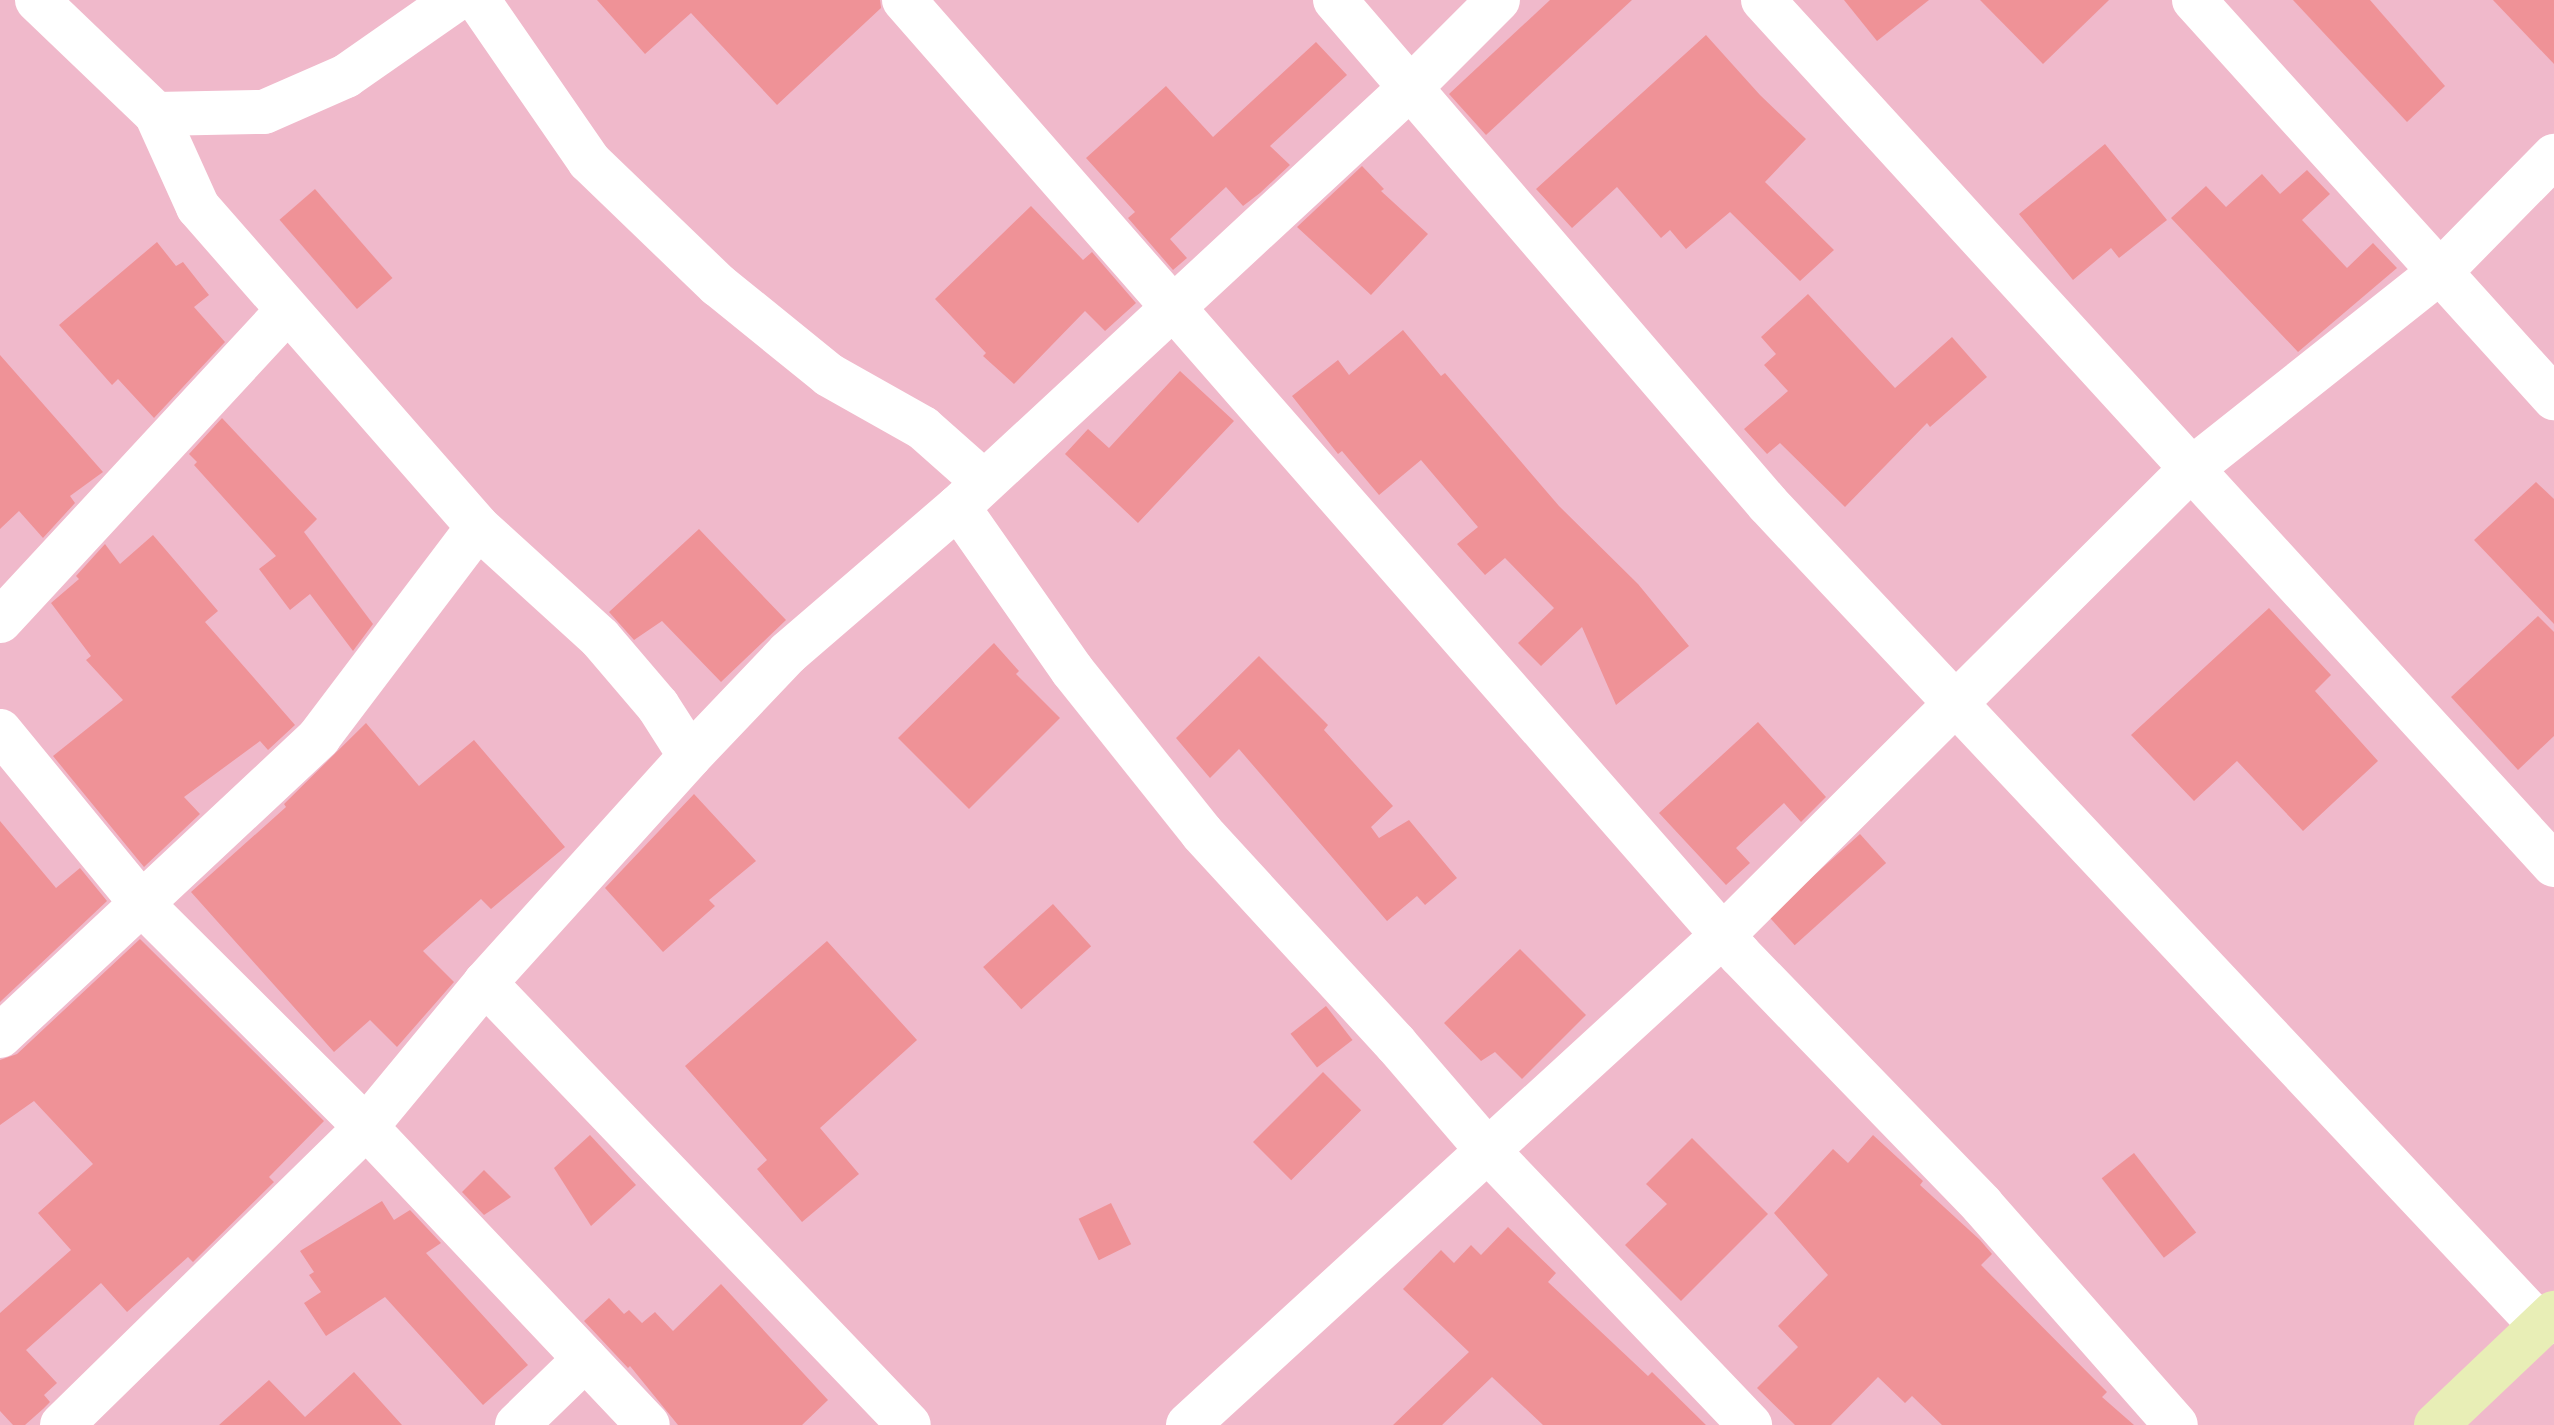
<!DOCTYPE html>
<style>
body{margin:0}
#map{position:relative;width:2554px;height:1425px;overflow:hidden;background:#f0b9cb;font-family:"Space Grotesk",sans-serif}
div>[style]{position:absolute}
.building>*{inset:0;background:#ef9297;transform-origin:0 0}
.street>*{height:44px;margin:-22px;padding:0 22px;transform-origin:22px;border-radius:22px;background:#fff}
.secondary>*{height:44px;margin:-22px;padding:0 22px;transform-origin:22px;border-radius:22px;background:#e8eeb6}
span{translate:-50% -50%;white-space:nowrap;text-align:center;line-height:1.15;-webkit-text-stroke:6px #fec5d8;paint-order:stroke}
</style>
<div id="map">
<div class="building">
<i style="clip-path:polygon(597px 0,880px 0,881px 8px,777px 105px,691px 13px,645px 54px)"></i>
<i style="clip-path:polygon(1550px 0,1632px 0,1486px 135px,1449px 94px)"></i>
<i style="clip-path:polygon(1844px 0,1929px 0,1877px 41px)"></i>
<i style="clip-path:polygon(1980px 0,2109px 0,2043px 64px)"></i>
<i style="clip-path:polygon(2293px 0,2370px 0,2445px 86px,2407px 122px)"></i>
<i style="clip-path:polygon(2493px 0,2554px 0,2554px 64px)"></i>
<i style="clip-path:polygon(1706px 35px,1760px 95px,1806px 139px,1765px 182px,1834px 250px,1800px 281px,1730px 212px,1686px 249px,1670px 230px,1661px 238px,1617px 187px,1572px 228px,1536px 189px)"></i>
<i style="clip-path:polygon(1316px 42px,1347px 75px,1270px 146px,1290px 165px,1260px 193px,1243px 206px,1226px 187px,1170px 239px,1187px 258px,1173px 270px,1128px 218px,1135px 212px,1086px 158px,1166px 86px,1213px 137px)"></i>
<i style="clip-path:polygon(2105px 144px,2167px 220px,2119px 258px,2111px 248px,2073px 280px,2019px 214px)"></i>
<i style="clip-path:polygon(1362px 166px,1384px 189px,1381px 191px,1428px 234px,1371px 295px,1297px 227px)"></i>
<i style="clip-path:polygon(2307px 170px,2330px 194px,2302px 220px,2347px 268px,2373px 243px,2397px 268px,2298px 352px,2171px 218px,2206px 186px,2226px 207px,2262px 174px,2280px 194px)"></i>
<i style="left:315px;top:189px;width:118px;height:47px;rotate:49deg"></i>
<i style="clip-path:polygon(1031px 206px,1083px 260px,1092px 252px,1136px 303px,1105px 331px,1085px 311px,1014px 384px,983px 356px,986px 353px,935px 299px)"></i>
<i style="clip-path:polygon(157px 242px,176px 266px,183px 262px,209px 295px,194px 307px,225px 342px,154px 418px,118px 379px,112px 385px,59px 325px)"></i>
<i style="clip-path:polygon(1808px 294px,1895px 388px,1952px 337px,1987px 377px,1930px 427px,1927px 423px,1845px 507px,1780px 443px,1767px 454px,1744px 429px,1788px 391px,1764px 365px,1776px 354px,1761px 337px)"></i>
<i style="clip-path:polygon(1403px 330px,1441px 376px,1445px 373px,1559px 506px,1638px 584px,1689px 646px,1616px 705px,1582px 627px,1541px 666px,1518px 643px,1554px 608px,1505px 558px,1485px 575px,1457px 544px,1478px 527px,1421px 460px,1379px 495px,1342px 451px,1338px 454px,1292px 396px,1338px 360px,1349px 375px)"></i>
<i style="clip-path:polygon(0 355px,103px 472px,70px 496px,75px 503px,43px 538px,19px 511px,0 529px)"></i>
<i style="clip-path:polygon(1180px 371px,1234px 421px,1138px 523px,1065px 454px,1088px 429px,1109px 448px)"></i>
<i style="clip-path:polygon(222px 418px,317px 519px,304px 532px,373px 624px,353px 651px,310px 594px,290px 610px,259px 569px,276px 556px,194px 465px,197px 462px,189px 454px)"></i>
<i style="clip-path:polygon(2536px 482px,2554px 499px,2554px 624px,2474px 540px)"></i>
<i style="clip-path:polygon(699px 529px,786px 620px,721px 682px,662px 621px,634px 640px,609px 612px)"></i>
<i style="clip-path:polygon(153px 535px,218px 611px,205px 622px,295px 725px,268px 750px,260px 741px,184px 797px,200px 814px,144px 867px,53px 756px,123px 700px,86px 660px,91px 656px,51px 603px,79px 579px,76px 576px,105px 544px,120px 564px)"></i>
<i style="clip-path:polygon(2269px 608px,2331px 675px,2315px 691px,2378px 761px,2303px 831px,2237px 761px,2194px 801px,2131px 735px)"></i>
<i style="clip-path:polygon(2538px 616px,2554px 632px,2554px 736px,2518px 770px,2451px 697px)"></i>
<i style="clip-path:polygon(994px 643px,1019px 671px,1016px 674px,1060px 718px,969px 809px,898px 738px)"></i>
<i style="clip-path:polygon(1259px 656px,1328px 725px,1324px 730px,1393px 806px,1371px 827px,1379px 838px,1409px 820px,1457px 878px,1425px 905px,1417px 896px,1387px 921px,1239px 749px,1210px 778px,1176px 738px)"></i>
<i style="clip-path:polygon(1758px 722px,1826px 797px,1801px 822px,1784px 803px,1736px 848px,1750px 863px,1726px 885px,1659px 813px)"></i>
<i style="clip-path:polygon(366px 723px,419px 786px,474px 740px,565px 847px,491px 909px,481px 899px,423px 951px,454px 982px,397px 1047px,370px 1020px,334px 1052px,191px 892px,286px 807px,284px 804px)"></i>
<i style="clip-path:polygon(694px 794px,756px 861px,709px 900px,715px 906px,663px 952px,605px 888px)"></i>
<i style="clip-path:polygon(0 821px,56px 888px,80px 868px,107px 901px,0 1002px)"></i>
<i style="left:1860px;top:834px;width:39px;height:123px;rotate:48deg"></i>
<i style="left:1053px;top:904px;width:57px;height:94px;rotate:48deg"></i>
<i style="clip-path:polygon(140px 939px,324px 1121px,269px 1177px,274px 1182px,193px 1262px,188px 1257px,127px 1312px,101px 1283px,26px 1350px,57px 1383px,44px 1395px,50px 1402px,43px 1409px,25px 1425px,13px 1425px,0 1411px,0 1313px,71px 1250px,38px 1213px,93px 1164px,34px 1101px,0 1125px,0 1060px,17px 1054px)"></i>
<i style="clip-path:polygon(827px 941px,917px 1040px,820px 1128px,859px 1174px,802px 1222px,757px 1169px,767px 1160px,685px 1066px)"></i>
<i style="clip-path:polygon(1520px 949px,1586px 1015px,1522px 1079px,1495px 1052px,1481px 1061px,1444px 1023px)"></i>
<i style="left:1326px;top:1006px;width:43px;height:45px;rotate:52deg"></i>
<i style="left:1323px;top:1072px;width:54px;height:99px;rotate:45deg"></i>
<i style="clip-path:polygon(590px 1135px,636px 1185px,591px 1226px,554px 1168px)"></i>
<i style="clip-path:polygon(1873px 1135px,1923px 1181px,1920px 1185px,1980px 1240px,1992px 1254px,1981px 1265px,2107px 1392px,2102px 1397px,2134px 1425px,1942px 1425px,1912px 1396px,1905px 1403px,1878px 1377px,1831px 1425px,1795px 1425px,1757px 1388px,1798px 1347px,1778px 1326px,1828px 1275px,1774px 1213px,1833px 1149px,1848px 1163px)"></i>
<i style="clip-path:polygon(1692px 1138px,1768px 1214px,1681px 1301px,1625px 1245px,1667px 1204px,1646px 1184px)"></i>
<i style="left:2134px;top:1153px;width:101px;height:41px;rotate:52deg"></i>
<i style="clip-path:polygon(484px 1170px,511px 1197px,484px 1215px,462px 1192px)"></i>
<i style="clip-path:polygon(382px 1201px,394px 1220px,410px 1210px,441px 1243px,426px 1253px,528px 1365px,483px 1405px,385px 1297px,326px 1336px,304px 1303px,321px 1292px,309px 1275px,314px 1272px,300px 1251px)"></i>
<i style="left:1111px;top:1203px;width:46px;height:36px;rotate:64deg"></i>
<i style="clip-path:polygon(1508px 1227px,1556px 1273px,1548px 1282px,1648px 1376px,1652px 1372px,1706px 1425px,1543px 1425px,1492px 1377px,1442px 1425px,1393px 1425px,1469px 1352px,1403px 1289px,1441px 1250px,1454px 1263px,1471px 1245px,1481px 1255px)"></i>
<i style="clip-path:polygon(721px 1284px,828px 1400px,802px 1425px,678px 1425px,630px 1366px,628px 1368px,584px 1321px,609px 1298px,624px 1314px,629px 1310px,642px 1323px,655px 1312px,673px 1331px)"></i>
<i style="clip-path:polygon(354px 1372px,402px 1425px,219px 1425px,269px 1380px,305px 1417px)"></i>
</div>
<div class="street">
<i style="left:37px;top:0;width:165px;rotate:43.8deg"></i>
<i style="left:156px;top:114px;width:102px;rotate:65.7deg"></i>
<i style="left:198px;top:207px;width:425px;rotate:48.8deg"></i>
<i style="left:478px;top:527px;width:165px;rotate:42.3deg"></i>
<i style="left:600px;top:638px;width:89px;rotate:49.5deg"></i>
<i style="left:658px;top:706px;width:59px;rotate:57.4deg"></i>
<i style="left:478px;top:0;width:196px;rotate:55.4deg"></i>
<i style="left:589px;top:161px;width:179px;rotate:43.9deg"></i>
<i style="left:718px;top:285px;width:143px;rotate:39deg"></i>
<i style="left:829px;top:375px;width:108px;rotate:29.4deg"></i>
<i style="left:923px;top:428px;width:81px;rotate:41.5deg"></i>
<i style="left:904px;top:0;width:1269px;rotate:48.8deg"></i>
<i style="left:1740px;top:955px;width:348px;rotate:45.9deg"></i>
<i style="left:1982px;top:1205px;width:293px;rotate:48.6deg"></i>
<i style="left:1335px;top:0;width:664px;rotate:49.33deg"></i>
<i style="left:1768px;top:504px;width:1128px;rotate:46.76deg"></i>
<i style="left:1763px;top:0;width:1172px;rotate:47.56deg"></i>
<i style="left:2194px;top:0;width:537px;rotate:47.87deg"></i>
<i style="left:156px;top:114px;width:108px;rotate:-1.1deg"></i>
<i style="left:264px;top:112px;width:90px;rotate:-23.7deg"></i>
<i style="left:346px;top:76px;width:133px;rotate:-34.9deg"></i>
<i style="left:958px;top:507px;width:199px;rotate:55deg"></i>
<i style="left:1072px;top:670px;width:208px;rotate:51.4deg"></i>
<i style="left:1202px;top:833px;width:287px;rotate:47.4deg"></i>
<i style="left:1396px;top:1044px;width:143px;rotate:49.3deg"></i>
<i style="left:1489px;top:1152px;width:378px;rotate:46.3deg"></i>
<i style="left:0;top:621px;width:422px;rotate:-47.2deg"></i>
<i style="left:0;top:731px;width:224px;rotate:50.6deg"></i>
<i style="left:142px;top:904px;width:316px;rotate:44.9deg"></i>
<i style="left:366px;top:1127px;width:410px;rotate:46.6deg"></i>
<i style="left:485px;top:983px;width:612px;rotate:46.19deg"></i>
<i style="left:0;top:1036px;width:437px;rotate:-43.1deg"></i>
<i style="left:319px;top:737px;width:263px;rotate:-52.9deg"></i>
<i style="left:62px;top:1425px;width:426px;rotate:-44.4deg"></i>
<i style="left:366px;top:1127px;width:187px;rotate:-50.4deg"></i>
<i style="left:485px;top:983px;width:306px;rotate:-47.9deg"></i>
<i style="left:690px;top:756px;width:142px;rotate:-46.4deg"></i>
<i style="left:788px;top:653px;width:224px;rotate:-40.7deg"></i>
<i style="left:958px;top:507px;width:618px;rotate:-42.84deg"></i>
<i style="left:1411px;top:87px;width:123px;rotate:-45deg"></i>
<i style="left:517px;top:1425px;width:95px;rotate:-44.1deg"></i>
<i style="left:1188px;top:1425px;width:727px;rotate:-42.49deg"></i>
<i style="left:1724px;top:934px;width:658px;rotate:-44.88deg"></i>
<i style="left:2190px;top:470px;width:319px;rotate:-38.4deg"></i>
<i style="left:2440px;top:272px;width:163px;rotate:-45.5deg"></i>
</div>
<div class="secondary">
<i style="left:2436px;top:1425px;width:163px;rotate:-43.5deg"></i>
</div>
</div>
